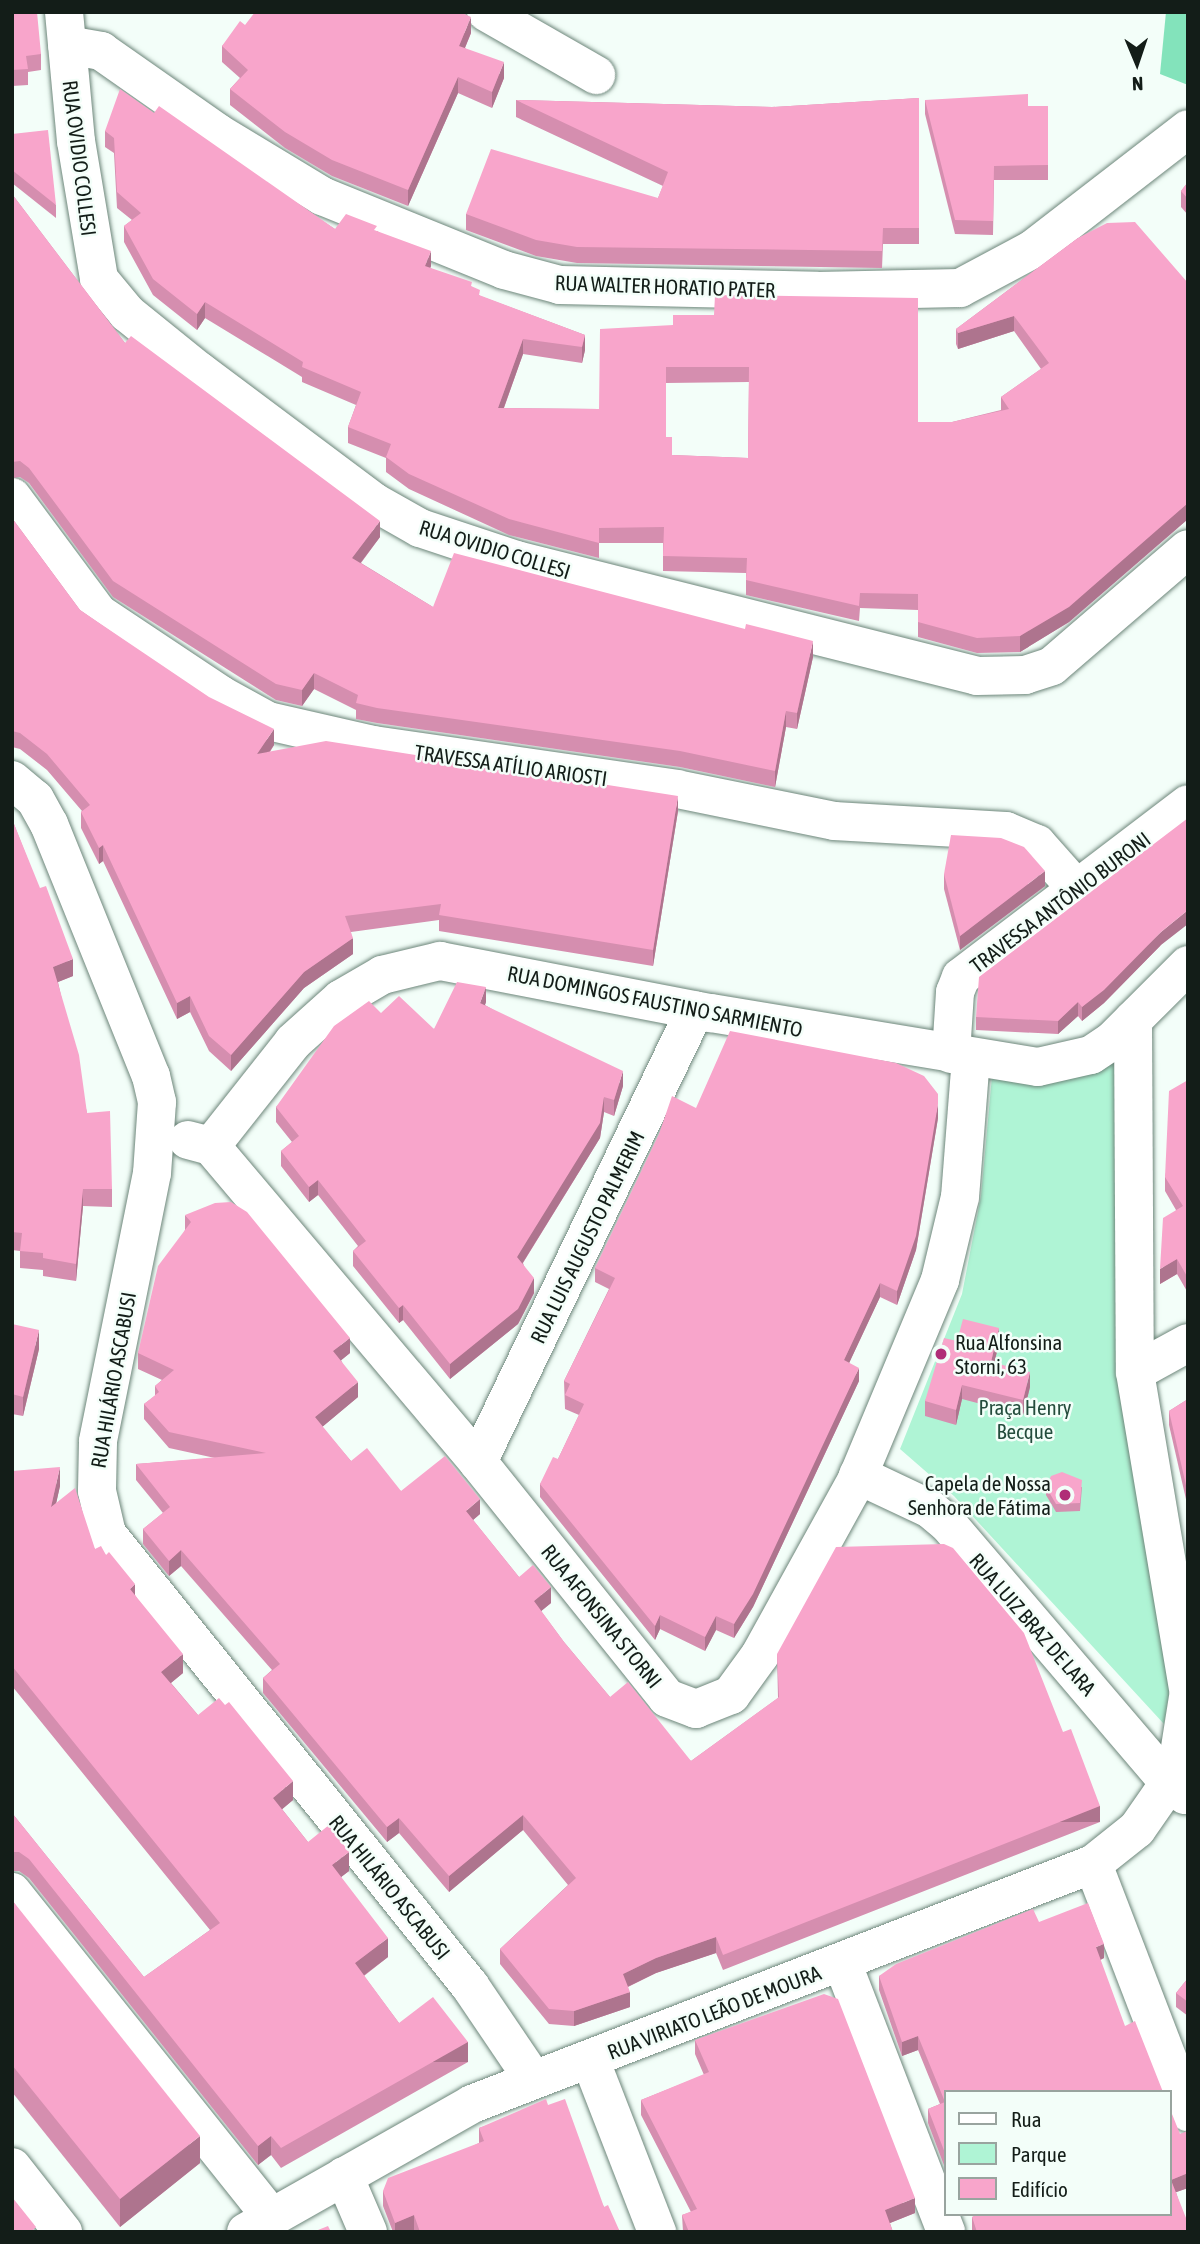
<!DOCTYPE html>
<meta charset="utf-8">
<style>
body{margin:0}
#map{position:relative;width:1200px;height:2244px;overflow:hidden;background:#f3fef9;font-family:"Asap Condensed",sans-serif}
div>[style]{position:absolute}
.green>*{inset:0;background:#aff4d5}
.forest>*{inset:0;background:#83e3bb}
.roads{filter:drop-shadow(0 0 2px #6d867a) drop-shadow(0 0 2px #6d867a)}
.minor>*{height:38px;margin:-19px;padding:0 19px;transform-origin:19px;border-radius:19px;background:#fff}
.wall>*{inset:0;background:#d58eaf}
.shaded-wall>*{inset:0;background:#ae748e;transform-origin:0 0}
.building>*{inset:0;background:#f8a5cb}
.dots>*{width:19px;height:19px;translate:-50% -50%;box-sizing:border-box;border:4px solid #f3fef9;border-radius:50%}
span{translate:-50% -50%;white-space:nowrap;text-align:center;line-height:1.15;-webkit-text-stroke:5px #f3fef9;paint-order:stroke}
.street-label{font-size:21px;color:#131d18}
.poi-label{font-size:21px;color:#131d18}
.left{translate:0 -50%;text-align:left}
.right{translate:-100% -50%;text-align:right}
.park-label{font-size:21px;color:#244d3d}
.frame{position:absolute;inset:0;border:14px solid #131d18;pointer-events:none}
.legend{position:absolute;left:944px;top:2090px;width:228px;height:126px;box-sizing:border-box;background:#f3fef9;border:2px solid #99a49f;margin:0;padding:9px 12px;list-style:none;font-size:21px;color:#131d18}
.legend li{display:flex;align-items:center;gap:14px;height:35px}
.legend b{width:35px;border:2px solid #99a49f}
.north{position:absolute;left:1102px;top:28px;width:70px;height:70px;-webkit-text-stroke:5px #f3fef9;paint-order:stroke;rotate:178deg;font-size:19px;font-weight:700;line-height:28px;text-align:center;color:#131d18}
.north::after{content:'';display:block;margin:auto;width:24px;height:32px;background:#131d18;clip-path:polygon(50% 0,100% 100%,50% 72%,0 100%)}
</style>
<div id="map">
<div class="green">
<i style="clip-path:polygon(1123px 1063px,1170px 1689px,1164px 1724px,954px 1496px,900px 1449px,962px 1294px,981px 1196px,992px 1076px)"></i>
</div>
<div class="forest">
<i style="clip-path:polygon(1166px 12px,1188px 12px,1188px 85px,1160px 74px)"></i>
</div>
<div class="roads">
<div class="minor">
<i style="left:64px;top:12px;width:130px;rotate:84.7deg"></i>
<i style="left:76px;top:141px;width:140px;rotate:80.5deg"></i>
<i style="left:99px;top:279px;width:44px;rotate:50.5deg"></i>
<i style="left:127px;top:313px;width:92px;rotate:38.9deg"></i>
<i style="left:199px;top:371px;width:219px;rotate:36.8deg"></i>
<i style="left:374px;top:502px;width:53px;rotate:29.5deg"></i>
<i style="left:420px;top:528px;width:101px;rotate:18.4deg"></i>
<i style="left:516px;top:560px;width:475px;rotate:14.1deg"></i>
<i style="left:977px;top:676px;width:48px;rotate:-1.2deg"></i>
<i style="left:1025px;top:675px;width:28px;rotate:-18deg"></i>
<i style="left:1052px;top:666px;width:179px;rotate:-40.7deg"></i>
<i style="left:486px;top:12px;width:127px;rotate:29.8deg"></i>
<i style="left:67px;top:45px;width:35px;rotate:10deg"></i>
<i style="left:101px;top:51px;width:143px;rotate:35deg"></i>
<i style="left:218px;top:133px;width:122px;rotate:31.2deg"></i>
<i style="left:322px;top:196px;width:196px;rotate:22.1deg"></i>
<i style="left:504px;top:270px;width:58px;rotate:15deg"></i>
<i style="left:560px;top:285px;width:257px;rotate:1.3deg"></i>
<i style="left:817px;top:291px;width:143px;rotate:-1.2deg"></i>
<i style="left:960px;top:288px;width:83px;rotate:-28.1deg"></i>
<i style="left:1033px;top:249px;width:196px;rotate:-37.7deg"></i>
<i style="left:12px;top:497px;width:144px;rotate:53.4deg"></i>
<i style="left:98px;top:613px;width:148px;rotate:33.7deg"></i>
<i style="left:221px;top:695px;width:54px;rotate:29deg"></i>
<i style="left:268px;top:721px;width:108px;rotate:12.9deg"></i>
<i style="left:373px;top:745px;width:307px;rotate:8.2deg"></i>
<i style="left:677px;top:789px;width:160px;rotate:11.5deg"></i>
<i style="left:834px;top:821px;width:172px;rotate:3.3deg"></i>
<i style="left:1006px;top:831px;width:34px;rotate:23deg"></i>
<i style="left:1037px;top:844px;width:59px;rotate:48.4deg"></i>
<i style="left:12px;top:780px;width:30px;rotate:40deg"></i>
<i style="left:35px;top:799px;width:29px;rotate:61deg"></i>
<i style="left:49px;top:824px;width:272px;rotate:68deg"></i>
<i style="left:151px;top:1076px;width:27px;rotate:77deg"></i>
<i style="left:157px;top:1102px;width:71px;rotate:94deg"></i>
<i style="left:152px;top:1173px;width:274px;rotate:101.4deg"></i>
<i style="left:98px;top:1442px;width:49px;rotate:91.2deg"></i>
<i style="left:97px;top:1491px;width:44px;rotate:76.9deg"></i>
<i style="left:107px;top:1534px;width:580px;rotate:51.23deg"></i>
<i style="left:470px;top:1986px;width:112px;rotate:55.9deg"></i>
<i style="left:1133px;top:1020px;width:352px;rotate:89.7deg"></i>
<i style="left:1135px;top:1372px;width:322px;rotate:80.5deg"></i>
<i style="left:951px;top:1054px;width:62px;rotate:-86.3deg"></i>
<i style="left:955px;top:992px;width:16px;rotate:-68deg"></i>
<i style="left:961px;top:977px;width:285px;rotate:-37.3deg"></i>
<i style="left:188px;top:1140px;width:24px;rotate:15deg"></i>
<i style="left:211px;top:1146px;width:132px;rotate:-51.7deg"></i>
<i style="left:293px;top:1042px;width:64px;rotate:-41.9deg"></i>
<i style="left:341px;top:999px;width:48px;rotate:-30.3deg"></i>
<i style="left:382px;top:975px;width:60px;rotate:-13.6deg"></i>
<i style="left:440px;top:961px;width:276px;rotate:10.9deg"></i>
<i style="left:711px;top:1013px;width:331px;rotate:9.4deg"></i>
<i style="left:1038px;top:1067px;width:54px;rotate:-12.8deg"></i>
<i style="left:1091px;top:1055px;width:27px;rotate:-34deg"></i>
<i style="left:1113px;top:1040px;width:106px;rotate:-45deg"></i>
<i style="left:211px;top:1146px;width:414px;rotate:49.8deg"></i>
<i style="left:478px;top:1462px;width:302px;rotate:51.3deg"></i>
<i style="left:667px;top:1698px;width:31px;rotate:21deg"></i>
<i style="left:696px;top:1709px;width:38px;rotate:-22deg"></i>
<i style="left:731px;top:1695px;width:49px;rotate:-54.1deg"></i>
<i style="left:760px;top:1655px;width:199px;rotate:-61.1deg"></i>
<i style="left:856px;top:1481px;width:218px;rotate:-67.3deg"></i>
<i style="left:940px;top:1280px;width:85px;rotate:-76.5deg"></i>
<i style="left:960px;top:1197px;width:139px;rotate:-85.5deg"></i>
<i style="left:1135px;top:1372px;width:60px;rotate:-28.7deg"></i>
<i style="left:478px;top:1462px;width:501px;rotate:-64.35deg"></i>
<i style="left:858px;top:1475px;width:80px;rotate:25.3deg"></i>
<i style="left:930px;top:1509px;width:23px;rotate:40deg"></i>
<i style="left:948px;top:1524px;width:340px;rotate:49.5deg"></i>
<i style="left:1169px;top:1783px;width:20px;rotate:37deg"></i>
<i style="left:1093px;top:1864px;width:266px;rotate:69deg"></i>
<i style="left:12px;top:1892px;width:417px;rotate:51.4deg"></i>
<i style="left:842px;top:1962px;width:289px;rotate:68.9deg"></i>
<i style="left:590px;top:2059px;width:186px;rotate:68.8deg"></i>
<i style="left:12px;top:2167px;width:83px;rotate:51.9deg"></i>
<i style="left:344px;top:2176px;width:61px;rotate:66.8deg"></i>
<i style="left:246px;top:2232px;width:260px;rotate:-29.5deg"></i>
<i style="left:472px;top:2104px;width:666px;rotate:-21.13deg"></i>
<i style="left:1093px;top:1864px;width:56px;rotate:-38.5deg"></i>
<i style="left:1137px;top:1829px;width:56px;rotate:-55.2deg"></i>
<i style="left:1169px;top:1783px;width:31px;rotate:-71deg"></i>
<i style="left:1179px;top:1754px;width:58px;rotate:-81deg"></i>
</div>
</div>
<div class="wall">
<i style="clip-path:polygon(12px 12px,41px 54px,41px 70px,28px 72px,28px 85px,12px 86px)"></i>
<i style="clip-path:polygon(245px 25px,471px 33px,465px 48px,504px 78px,492px 108px,458px 93px,408px 206px,332px 176px,285px 148px,230px 105px,230px 89px,240px 78px,222px 62px,222px 46px)"></i>
<i style="clip-path:polygon(919px 98px,919px 244px,883px 244px,882px 268px,577px 263px,536px 256px,466px 230px,466px 214px,658px 198px,663px 186px,516px 117px,516px 100px,772px 107px)"></i>
<i style="clip-path:polygon(925px 100px,1028px 106px,1048px 106px,1048px 180px,994px 180px,993px 235px,955px 234px,925px 114px)"></i>
<i style="clip-path:polygon(evenodd,154px 113px,335px 229px,377px 231px,431px 266px,430px 268px,472px 287px,480px 296px,585px 335px,585px 350px,582px 363px,523px 354px,504px 408px,599px 409px,673px 325px,918px 422px,952px 422px,1001px 410px,1001px 397px,1041px 369px,1014px 331px,958px 349px,956px 344px,956px 329px,1078px 238px,1188px 283px,1188px 519px,1069px 622px,1020px 652px,977px 653px,918px 637px,918px 610px,860px 608px,859px 621px,746px 595px,746px 573px,663px 571px,663px 543px,599px 543px,599px 558px,509px 535px,409px 489px,386px 472px,386px 458px,348px 443px,348px 427px,356px 405px,302px 382px,302px 377px,205px 318px,197px 330px,153px 295px,124px 242px,124px 226px,132px 220px,117px 208px,114px 153px,105px 147px,105px 131px,154px 113px,749px 382px,748px 458px,672px 455px,666px 437px,666px 383px,749px 382px)"></i>
<i style="clip-path:polygon(12px 134px,56px 205px,56px 218px,12px 183px)"></i>
<i style="clip-path:polygon(1188px 182px,1188px 215px,1181px 207px,1181px 191px)"></i>
<i style="clip-path:polygon(12px 194px,125px 343px,380px 537px,361px 563px,433px 607px,813px 657px,797px 729px,786px 727px,775px 787px,680px 767px,377px 723px,356px 719px,356px 710px,314px 689px,302px 706px,276px 700px,113px 597px,29px 483px,20px 477px,12px 478px)"></i>
<i style="clip-path:polygon(12px 518px,80px 610px,274px 745px,270px 752px,678px 811px,653px 966px,439px 931px,439px 920px,351px 932px,353px 954px,304px 988px,231px 1071px,209px 1051px,190px 1012px,177px 1019px,103px 861px,99px 864px,81px 828px,81px 812px,82px 811px,47px 770px,20px 749px,12px 747px)"></i>
<i style="clip-path:polygon(12px 819px,73px 976px,58px 982px,87px 1113px,112px 1189px,112px 1207px,83px 1206px,76px 1281px,43px 1276px,43px 1270px,20px 1268px,20px 1251px,12px 1250px)"></i>
<i style="clip-path:polygon(944px 874px,1045px 886px,960px 950px,944px 889px)"></i>
<i style="clip-path:polygon(1161px 945px,1104px 1003px,1082px 1021px,1078px 1016px,1058px 1034px,976px 1030px,976px 1017px)"></i>
<i style="clip-path:polygon(486px 1002px,485px 1005px,623px 1086px,614px 1116px,604px 1112px,600px 1138px,523px 1263px,534px 1293px,518px 1324px,450px 1379px,403px 1320px,399px 1323px,353px 1266px,353px 1251px,358px 1246px,318px 1195px,309px 1202px,281px 1166px,281px 1151px,292px 1142px,276px 1122px,276px 1107px,381px 1013px,434px 1029px)"></i>
<i style="clip-path:polygon(1188px 1080px,1188px 1293px,1177px 1274px,1160px 1284px,1176px 1210px,1165px 1191px,1165px 1177px)"></i>
<i style="clip-path:polygon(696px 1108px,938px 1118px,916px 1250px,897px 1305px,880px 1297px,849px 1363px,859px 1381px,753px 1607px,734px 1638px,716px 1630px,705px 1651px,660px 1629px,655px 1640px,540px 1497px,540px 1484px,558px 1459px,579px 1415px,565px 1409px,564px 1381px,609px 1289px,595px 1282px,595px 1268px)"></i>
<i style="clip-path:polygon(185px 1215px,350px 1353px,341px 1360px,358px 1397px,322px 1427px,351px 1461px,401px 1491px,480px 1514px,473px 1520px,519px 1577px,551px 1603px,541px 1611px,564px 1642px,610px 1697px,691px 1761px,778px 1698px,777px 1654px,1100px 1822px,723px 1970px,716px 1953px,656px 1973px,628px 1987px,630px 2007px,574px 2026px,549px 2024px,500px 1964px,500px 1949px,568px 1885px,523px 1830px,449px 1892px,399px 1833px,387px 1842px,263px 1693px,263px 1678px,272px 1670px,181px 1566px,169px 1576px,143px 1544px,143px 1529px,163px 1513px,136px 1480px,136px 1464px,215px 1458px,169px 1448px,144px 1419px,144px 1404px,155px 1396px,155px 1386px,162px 1380px,138px 1369px,138px 1353px,185px 1230px)"></i>
<i style="clip-path:polygon(12px 1324px,39px 1349px,23px 1416px,12px 1414px)"></i>
<i style="clip-path:polygon(957px 1341px,999px 1343px,994px 1363px,1030px 1387px,1023px 1415px,962px 1399px,956px 1425px,925px 1416px,925px 1401px)"></i>
<i style="clip-path:polygon(1188px 1399px,1188px 1508px,1169px 1425px,1169px 1411px)"></i>
<i style="clip-path:polygon(12px 1471px,60px 1486px,56px 1503px,95px 1549px,106px 1555px,135px 1595px,183px 1673px,171px 1683px,198px 1715px,293px 1800px,282px 1809px,308px 1842px,349px 1871px,341px 1877px,388px 1957px,364px 1976px,399px 2023px,468px 2062px,281px 2168px,271px 2155px,258px 2165px,29px 1878px,19px 1871px,12px 1871px,12px 1813px,144px 1977px,210px 1930px,12px 1686px)"></i>
<i style="clip-path:polygon(1046px 1487px,1082px 1487px,1080px 1511px,1056px 1512px,1046px 1495px)"></i>
<i style="clip-path:polygon(12px 1900px,200px 2163px,120px 2227px,12px 2092px)"></i>
<i style="clip-path:polygon(1039px 1922px,1104px 1958px,1100px 1960px,946px 2092px,946px 2167px,945px 2168px,928px 2123px,928px 2109px,940px 2104px,918px 2050px,902px 2056px,879px 1990px,879px 1976px)"></i>
<i style="clip-path:polygon(1188px 1978px,1188px 2016px,1176px 2007px,1176px 1993px)"></i>
<i style="clip-path:polygon(695px 2040px,915px 2213px,890px 2223px,893px 2232px,683px 2232px,682px 2215px,691px 2212px,641px 2115px,641px 2100px,704px 2075px,695px 2054px)"></i>
<i style="clip-path:polygon(548px 2105px,604px 2207px,620px 2232px,414px 2232px,414px 2230px,408px 2232px,393px 2232px,383px 2206px,383px 2191px,479px 2143px,479px 2128px)"></i>
<i style="clip-path:polygon(1188px 2131px,1188px 2188px,1176px 2192px,1188px 2232px,972px 2232px,972px 2217px)"></i>
</div>
<div class="shaded-wall">
<i style="clip-path:polygon(471px 17px,471px 33px,459px 62px,459px 46px)"></i>
<i style="clip-path:polygon(504px 62px,504px 78px,492px 108px,492px 92px)"></i>
<i style="clip-path:polygon(458px 77px,458px 93px,408px 206px,408px 190px)"></i>
<i style="clip-path:polygon(431px 251px,431px 266px,425px 282px,425px 266px)"></i>
<i style="clip-path:polygon(205px 302px,205px 318px,197px 330px,197px 314px)"></i>
<i style="clip-path:polygon(1014px 316px,1014px 331px,958px 349px,958px 333px)"></i>
<i style="clip-path:polygon(585px 335px,585px 350px,582px 363px,582px 347px)"></i>
<i style="clip-path:polygon(523px 339px,523px 354px,498px 424px,498px 408px)"></i>
<i style="clip-path:polygon(1188px 503px,1188px 519px,1069px 622px,1020px 652px,1020px 636px)"></i>
<i style="clip-path:polygon(380px 521px,380px 537px,352px 574px,352px 558px)"></i>
<i style="clip-path:polygon(813px 641px,813px 657px,797px 729px,797px 713px)"></i>
<i style="clip-path:polygon(314px 673px,314px 689px,302px 706px,302px 690px)"></i>
<i style="clip-path:polygon(786px 711px,786px 727px,775px 787px,775px 771px)"></i>
<i style="clip-path:polygon(274px 729px,274px 745px,257px 770px,257px 754px)"></i>
<i style="clip-path:polygon(678px 796px,678px 811px,653px 966px,653px 950px)"></i>
<i style="clip-path:polygon(103px 845px,103px 861px,99px 864px,99px 848px)"></i>
<i style="clip-path:polygon(1045px 871px,1045px 886px,960px 950px,960px 936px)"></i>
<i style="clip-path:polygon(1188px 910px,1188px 924px,1161px 945px,1104px 1003px,1082px 1021px,1082px 1007px,1161px 932px)"></i>
<i style="clip-path:polygon(353px 938px,353px 954px,304px 988px,231px 1071px,231px 1055px,304px 972px)"></i>
<i style="clip-path:polygon(73px 959px,73px 976px,53px 984px,53px 967px)"></i>
<i style="clip-path:polygon(486px 987px,486px 1002px,480px 1018px,480px 1003px)"></i>
<i style="clip-path:polygon(190px 996px,190px 1012px,177px 1019px,177px 1003px)"></i>
<i style="clip-path:polygon(1078px 1002px,1078px 1016px,1058px 1034px,1058px 1021px)"></i>
<i style="clip-path:polygon(623px 1071px,623px 1086px,614px 1116px,614px 1100px)"></i>
<i style="clip-path:polygon(604px 1097px,604px 1112px,600px 1138px,517px 1272px,517px 1257px)"></i>
<i style="clip-path:polygon(938px 1104px,938px 1118px,916px 1250px,897px 1305px,897px 1291px)"></i>
<i style="clip-path:polygon(318px 1180px,318px 1195px,309px 1202px,309px 1187px)"></i>
<i style="clip-path:polygon(83px 1189px,83px 1206px,76px 1281px,76px 1264px)"></i>
<i style="clip-path:polygon(1177px 1259px,1177px 1274px,1160px 1284px,1160px 1269px)"></i>
<i style="clip-path:polygon(534px 1278px,534px 1293px,518px 1324px,450px 1379px,450px 1364px)"></i>
<i style="clip-path:polygon(880px 1283px,880px 1297px,844px 1374px,844px 1360px)"></i>
<i style="clip-path:polygon(403px 1305px,403px 1320px,399px 1323px,399px 1308px)"></i>
<i style="clip-path:polygon(999px 1328px,999px 1343px,991px 1377px,991px 1362px)"></i>
<i style="clip-path:polygon(39px 1330px,39px 1349px,23px 1416px,23px 1397px)"></i>
<i style="clip-path:polygon(350px 1338px,350px 1353px,333px 1367px,333px 1351px)"></i>
<i style="clip-path:polygon(859px 1368px,859px 1381px,753px 1607px,734px 1638px,734px 1624px)"></i>
<i style="clip-path:polygon(1030px 1372px,1030px 1387px,1023px 1415px,1023px 1400px)"></i>
<i style="clip-path:polygon(358px 1382px,358px 1397px,315px 1433px,315px 1417px)"></i>
<i style="clip-path:polygon(962px 1385px,962px 1399px,956px 1425px,956px 1410px)"></i>
<i style="clip-path:polygon(60px 1467px,60px 1486px,51px 1527px,51px 1507px)"></i>
<i style="clip-path:polygon(480px 1499px,480px 1514px,466px 1526px,466px 1511px)"></i>
<i style="clip-path:polygon(181px 1550px,181px 1566px,169px 1576px,169px 1561px)"></i>
<i style="clip-path:polygon(135px 1584px,135px 1604px,130px 1589px)"></i>
<i style="clip-path:polygon(551px 1587px,551px 1603px,534px 1617px,534px 1601px)"></i>
<i style="clip-path:polygon(660px 1615px,660px 1629px,655px 1640px,655px 1626px)"></i>
<i style="clip-path:polygon(716px 1616px,716px 1630px,705px 1651px,705px 1637px)"></i>
<i style="clip-path:polygon(183px 1654px,183px 1673px,161px 1691px,161px 1672px)"></i>
<i style="clip-path:polygon(293px 1781px,293px 1800px,273px 1817px,273px 1798px)"></i>
<i style="left:1100px;top:1806px;width:16px;height:405px;rotate:90deg"></i>
<i style="clip-path:polygon(523px 1815px,523px 1830px,449px 1892px,449px 1876px)"></i>
<i style="clip-path:polygon(399px 1818px,399px 1833px,387px 1842px,387px 1827px)"></i>
<i style="clip-path:polygon(349px 1852px,349px 1871px,332px 1884px,332px 1865px)"></i>
<i style="clip-path:polygon(716px 1937px,716px 1953px,656px 1973px,623px 1989px,623px 1974px,656px 1958px)"></i>
<i style="clip-path:polygon(388px 1938px,388px 1957px,355px 1982px,355px 1963px)"></i>
<i style="clip-path:polygon(1104px 1944px,1104px 1958px,1096px 1962px,1096px 1947px)"></i>
<i style="clip-path:polygon(630px 1992px,630px 2007px,574px 2026px,574px 2011px)"></i>
<i style="clip-path:polygon(918px 2036px,918px 2050px,902px 2056px,902px 2042px)"></i>
<i style="left:468px;top:2042px;width:20px;height:215px;rotate:90deg"></i>
<i style="clip-path:polygon(200px 2136px,200px 2163px,120px 2227px,120px 2199px)"></i>
<i style="clip-path:polygon(271px 2136px,271px 2155px,258px 2165px,258px 2146px)"></i>
<i style="left:945px;top:2153px;width:1px;height:15px"></i>
<i style="clip-path:polygon(1188px 2173px,1188px 2188px,1171px 2194px,1171px 2180px)"></i>
<i style="clip-path:polygon(915px 2198px,915px 2213px,885px 2225px,885px 2210px)"></i>
<i style="clip-path:polygon(414px 2215px,414px 2230px,408px 2232px,395px 2232px,395px 2223px)"></i>
</div>
<div class="building">
<i style="clip-path:polygon(12px 12px,37px 12px,41px 54px,26px 56px,28px 69px,12px 70px)"></i>
<i style="clip-path:polygon(255px 12px,460px 12px,471px 17px,459px 46px,504px 62px,492px 92px,458px 77px,408px 190px,332px 160px,285px 132px,230px 89px,248px 70px,222px 46px,240px 21px,245px 25px)"></i>
<i style="clip-path:polygon(evenodd,120px 89px,154px 113px,159px 106px,335px 229px,346px 214px,377px 226px,374px 230px,431px 251px,425px 266px,472px 282px,471px 286px,480px 290px,479px 295px,585px 335px,582px 347px,523px 339px,498px 408px,599px 409px,600px 329px,673px 325px,673px 315px,714px 315px,715px 295px,918px 298px,918px 422px,952px 422px,1009px 409px,1001px 397px,1049px 363px,1014px 316px,958px 333px,956px 329px,1078px 238px,1107px 223px,1135px 222px,1188px 283px,1188px 503px,1069px 607px,1020px 636px,977px 638px,918px 622px,918px 594px,860px 593px,859px 606px,746px 580px,747px 558px,663px 556px,664px 527px,599px 528px,599px 543px,509px 519px,409px 474px,386px 457px,391px 444px,348px 427px,361px 392px,302px 367px,303px 362px,205px 302px,197px 314px,153px 279px,124px 226px,141px 213px,117px 192px,114px 138px,105px 131px,120px 89px,666px 367px,749px 367px,748px 458px,672px 455px,672px 437px,666px 437px,666px 367px)"></i>
<i style="clip-path:polygon(1028px 94px,1028px 106px,1048px 106px,1048px 165px,994px 166px,993px 221px,955px 220px,925px 100px)"></i>
<i style="clip-path:polygon(919px 98px,919px 228px,883px 228px,882px 251px,577px 247px,536px 240px,466px 214px,491px 149px,658px 198px,668px 172px,516px 100px,772px 107px)"></i>
<i style="clip-path:polygon(48px 130px,56px 205px,12px 170px,12px 134px)"></i>
<i style="clip-path:polygon(1188px 182px,1188px 199px,1181px 191px)"></i>
<i style="clip-path:polygon(12px 194px,125px 343px,131px 336px,380px 521px,352px 558px,433px 607px,454px 553px,745px 629px,746px 624px,813px 641px,797px 713px,786px 711px,775px 771px,680px 751px,377px 708px,356px 703px,358px 695px,314px 673px,302px 690px,276px 684px,113px 581px,29px 468px,20px 461px,12px 462px)"></i>
<i style="clip-path:polygon(12px 518px,80px 610px,209px 697px,274px 729px,257px 754px,326px 741px,678px 796px,653px 950px,439px 915px,441px 904px,345px 916px,353px 938px,304px 972px,231px 1055px,209px 1036px,190px 996px,177px 1003px,103px 845px,99px 848px,81px 812px,90px 805px,47px 754px,20px 733px,12px 731px)"></i>
<i style="clip-path:polygon(1188px 818px,1188px 910px,1161px 932px,1104px 990px,1082px 1007px,1078px 1002px,1058px 1021px,976px 1017px,979px 977px)"></i>
<i style="clip-path:polygon(12px 819px,40px 888px,46px 886px,73px 959px,53px 967px,79px 1055px,87px 1113px,110px 1111px,112px 1189px,83px 1189px,76px 1264px,43px 1258px,43px 1253px,20px 1251px,22px 1233px,12px 1232px)"></i>
<i style="clip-path:polygon(951px 835px,1001px 838px,1024px 847px,1045px 871px,960px 936px,944px 874px)"></i>
<i style="clip-path:polygon(457px 982px,486px 987px,480px 1003px,623px 1071px,614px 1100px,604px 1097px,600px 1123px,517px 1257px,534px 1278px,518px 1309px,450px 1364px,403px 1305px,399px 1308px,353px 1251px,366px 1241px,318px 1180px,309px 1187px,281px 1151px,299px 1136px,276px 1107px,334px 1026px,369px 1001px,381px 1013px,399px 996px,434px 1029px)"></i>
<i style="clip-path:polygon(730px 1031px,896px 1063px,924px 1076px,938px 1094px,938px 1104px,916px 1236px,897px 1291px,880px 1283px,844px 1360px,859px 1368px,753px 1594px,734px 1624px,716px 1616px,705px 1637px,660px 1615px,655px 1626px,540px 1484px,553px 1457px,558px 1459px,584px 1404px,565px 1395px,570px 1384px,564px 1381px,615px 1278px,595px 1268px,659px 1134px,672px 1096px,696px 1108px)"></i>
<i style="clip-path:polygon(1188px 1080px,1188px 1278px,1177px 1259px,1160px 1269px,1163px 1218px,1183px 1206px,1165px 1177px,1169px 1091px)"></i>
<i style="clip-path:polygon(231px 1202px,247px 1212px,350px 1338px,333px 1351px,358px 1382px,315px 1417px,351px 1461px,367px 1448px,401px 1491px,445px 1456px,480px 1499px,466px 1511px,519px 1577px,533px 1565px,551px 1587px,534px 1601px,564px 1642px,610px 1697px,628px 1682px,691px 1761px,779px 1697px,777px 1654px,836px 1547px,944px 1544px,953px 1548px,1024px 1633px,1063px 1732px,1071px 1729px,1100px 1806px,723px 1955px,716px 1937px,656px 1958px,623px 1974px,630px 1992px,574px 2011px,549px 2009px,500px 1949px,576px 1878px,523px 1815px,449px 1876px,399px 1818px,387px 1827px,263px 1678px,280px 1664px,181px 1550px,169px 1561px,143px 1529px,170px 1507px,136px 1464px,266px 1453px,169px 1432px,144px 1404px,159px 1392px,155px 1386px,174px 1370px,138px 1353px,158px 1266px,191px 1222px,185px 1215px,215px 1203px)"></i>
<i style="clip-path:polygon(963px 1319px,999px 1328px,991px 1362px,1030px 1372px,1023px 1400px,962px 1385px,956px 1410px,925px 1401px,944px 1338px,957px 1341px)"></i>
<i style="clip-path:polygon(12px 1324px,39px 1330px,23px 1397px,12px 1394px)"></i>
<i style="clip-path:polygon(1188px 1399px,1188px 1494px,1169px 1411px)"></i>
<i style="clip-path:polygon(60px 1467px,51px 1507px,75px 1488px,95px 1549px,101px 1546px,106px 1555px,109px 1552px,135px 1584px,130px 1589px,183px 1654px,161px 1672px,198px 1715px,219px 1698px,225px 1705px,229px 1702px,293px 1781px,273px 1798px,308px 1842px,329px 1825px,349px 1852px,332px 1865px,388px 1938px,355px 1963px,399px 2023px,433px 1997px,468px 2042px,281px 2148px,271px 2136px,258px 2146px,29px 1859px,19px 1852px,12px 1852px,12px 1813px,144px 1977px,220px 1923px,12px 1666px,12px 1471px)"></i>
<i style="clip-path:polygon(1062px 1472px,1082px 1480px,1080px 1503px,1056px 1504px,1046px 1487px,1051px 1476px)"></i>
<i style="clip-path:polygon(12px 1900px,200px 2136px,120px 2199px,12px 2065px)"></i>
<i style="clip-path:polygon(1088px 1903px,1104px 1944px,1096px 1947px,1125px 2026px,1135px 2021px,1163px 2092px,946px 2092px,946px 2153px,945px 2153px,928px 2109px,945px 2102px,918px 2036px,902px 2042px,879px 1976px,896px 1964px,1033px 1909px,1039px 1922px)"></i>
<i style="clip-path:polygon(1188px 1978px,1188px 2002px,1176px 1993px)"></i>
<i style="clip-path:polygon(824px 1994px,838px 1999px,915px 2198px,885px 2210px,893px 2232px,689px 2232px,682px 2215px,697px 2209px,641px 2100px,709px 2072px,695px 2040px)"></i>
<i style="clip-path:polygon(546px 2099px,548px 2105px,565px 2099px,604px 2207px,608px 2205px,620px 2232px,420px 2232px,414px 2215px,395px 2223px,383px 2191px,388px 2178px,484px 2141px,479px 2128px)"></i>
<i style="clip-path:polygon(1170px 2109px,1180px 2134px,1188px 2131px,1188px 2173px,1171px 2180px,1188px 2223px,1188px 2232px,977px 2232px,972px 2217px,980px 2214px,1170px 2214px)"></i>
<i style="clip-path:polygon(12px 2197px,36px 2227px,31px 2232px,12px 2232px)"></i>
<i style="clip-path:polygon(328px 2226px,331px 2232px,313px 2232px)"></i>
</div>
<div class="dots">
<i style="left:941px;top:1354px;background:#b02d77"></i>
<i style="left:1065px;top:1495px;background:#b02d77"></i>
</div>
<div class="street-label">
<span style="left:80px;top:158px;rotate:83deg">RUA OVIDIO COLLESI</span>
<span style="left:665px;top:286px;rotate:2deg">RUA WALTER HORATIO PATER</span>
<span style="left:495px;top:549px;rotate:17deg">RUA OVIDIO COLLESI</span>
<span style="left:511px;top:765px;rotate:8deg">TRAVESSA ATÍLIO ARIOSTI</span>
<span style="left:1060px;top:902px;rotate:-37deg">TRAVESSA ANTÔNIO BURONI</span>
<span style="left:655px;top:1001px;rotate:11deg">RUA DOMINGOS FAUSTINO SARMIENTO</span>
<span style="left:587px;top:1237px;rotate:-64deg">RUA LUIS AUGUSTO PALMERIM</span>
<span style="left:113px;top:1380px;rotate:-80deg">RUA HILÁRIO ASCABUSI</span>
<span style="left:602px;top:1616px;rotate:51deg">RUA AFONSINA STORNI</span>
<span style="left:1033px;top:1624px;rotate:49deg">RUA LUIZ BRAZ DE LARA</span>
<span style="left:390px;top:1887px;rotate:51deg">RUA HILÁRIO ASCABUSI</span>
<span style="left:714px;top:2012px;rotate:-21deg">RUA VIRIATO LEÃO DE MOURA</span>
</div>
<div class="poi-label">
<span class="left" style="left:955px;top:1354px">Rua Alfonsina<br>Storni, 63</span>
<span class="right" style="left:1051px;top:1495px">Capela de Nossa<br>Senhora de Fátima</span>
</div>
<div class="park-label">
<span style="left:1025px;top:1419px">Praça Henry<br>Becque</span>
</div>
<div class="frame"></div>
<ul class="legend">
<li><b style="height:9px;background:#fff"></b>Rua</li>
<li><b style="height:19px;background:#aff4d5"></b>Parque</li>
<li><b style="height:19px;background:#f8a5cb"></b>Edifício</li>
</ul>
<div class="north">N</div>
</div>
